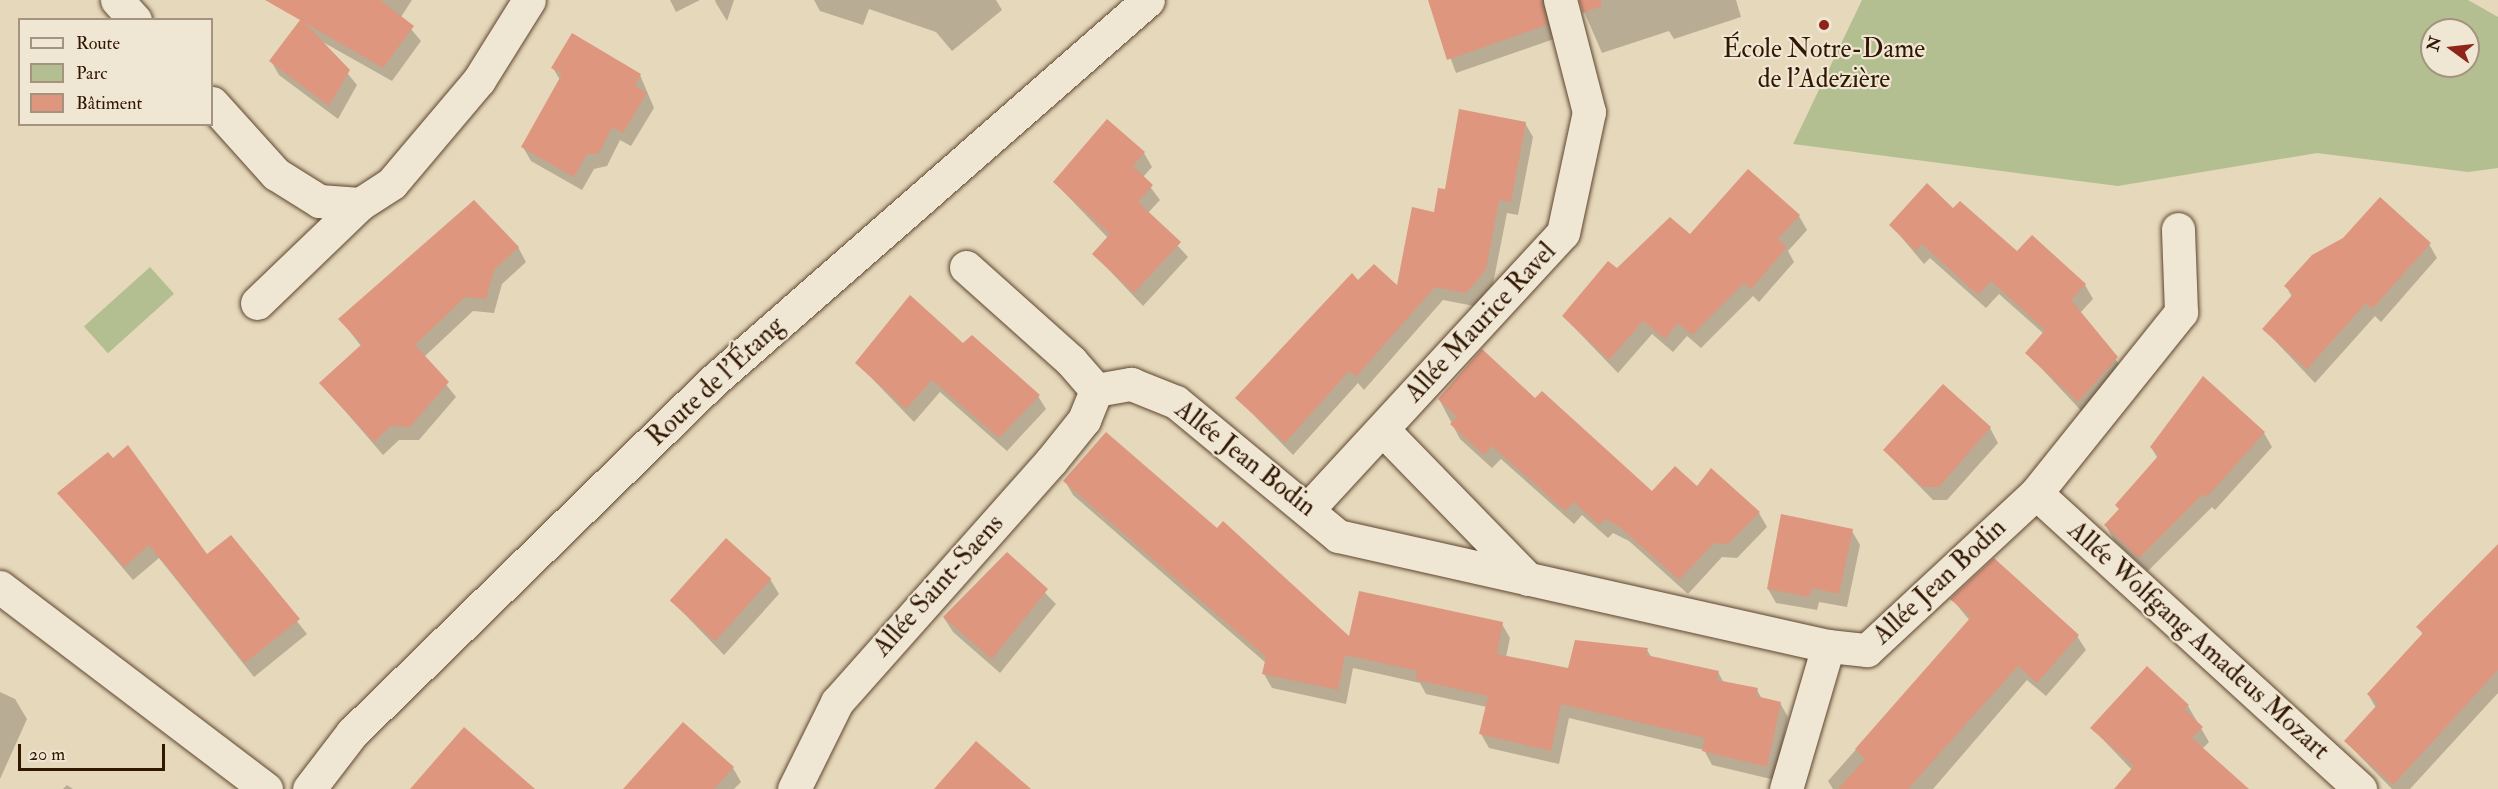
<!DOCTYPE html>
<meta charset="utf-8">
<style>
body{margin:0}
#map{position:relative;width:2498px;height:789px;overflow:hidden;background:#e6d8bb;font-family:"IM FELL Double Pica",serif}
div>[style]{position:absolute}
.green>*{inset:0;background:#b4bf91;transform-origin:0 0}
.shadow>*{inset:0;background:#0003}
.building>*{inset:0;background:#de967f;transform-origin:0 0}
.roads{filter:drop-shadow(0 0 2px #5e462f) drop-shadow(0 0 2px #5e462f)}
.minor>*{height:33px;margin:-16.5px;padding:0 16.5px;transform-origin:16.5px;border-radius:16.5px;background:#efe6d3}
.tertiary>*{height:33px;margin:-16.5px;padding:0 16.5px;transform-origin:16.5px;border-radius:16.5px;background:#efe6d3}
.dots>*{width:16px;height:16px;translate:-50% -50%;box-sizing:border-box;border:3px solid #efe6d3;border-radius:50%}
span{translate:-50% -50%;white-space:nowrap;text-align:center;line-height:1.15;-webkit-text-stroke:4.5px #efe6d3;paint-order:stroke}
.poi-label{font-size:26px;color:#311600}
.street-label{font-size:26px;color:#311600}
.legend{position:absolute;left:18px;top:18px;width:195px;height:108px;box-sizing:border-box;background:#efe6d3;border:2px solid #a3937f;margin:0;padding:8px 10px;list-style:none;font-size:18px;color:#311600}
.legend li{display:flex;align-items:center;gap:12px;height:30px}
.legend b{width:30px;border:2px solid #a3937f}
.north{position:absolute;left:2420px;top:18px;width:60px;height:60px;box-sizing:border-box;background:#efe6d3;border:2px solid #a3937f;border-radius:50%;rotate:285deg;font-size:16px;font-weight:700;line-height:24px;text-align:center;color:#311600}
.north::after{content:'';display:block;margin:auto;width:21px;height:27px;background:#8f2418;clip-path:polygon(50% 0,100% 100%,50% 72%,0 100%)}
.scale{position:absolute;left:18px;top:744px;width:147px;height:27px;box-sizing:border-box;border:3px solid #311600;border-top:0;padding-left:8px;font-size:18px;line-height:21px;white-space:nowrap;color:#311600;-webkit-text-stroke:4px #efe6d3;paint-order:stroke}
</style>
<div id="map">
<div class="green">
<i style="clip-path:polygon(evenodd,1862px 0,2468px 0,2498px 17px,2498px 168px,2468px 172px,2317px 153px,2118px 186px,1793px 144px,1862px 0,2432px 30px,2468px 30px,2468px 66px,2432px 66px,2432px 30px)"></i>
<i style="left:150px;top:267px;width:36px;height:89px;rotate:48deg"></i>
</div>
<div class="shadow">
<i style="clip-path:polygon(317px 0,412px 0,401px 17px,421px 41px,392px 81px,321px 41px,357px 85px,338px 119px,279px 75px,271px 61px)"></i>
<i style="clip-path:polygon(670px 0,700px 0,676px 12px)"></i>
<i style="clip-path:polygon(715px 0,734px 0,727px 21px,716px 3px)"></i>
<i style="clip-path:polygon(814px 0,996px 0,1002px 10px,952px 51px,936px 32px,869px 9px,863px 25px,820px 11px)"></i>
<i style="clip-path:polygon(1429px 0,1551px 0,1554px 39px,1456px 73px)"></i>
<i style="clip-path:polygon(1579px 0,1736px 0,1741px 17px,1674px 39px,1669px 31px,1602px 53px)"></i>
<i style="clip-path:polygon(553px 68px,640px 75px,654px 108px,631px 146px,620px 140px,607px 166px,594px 169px,582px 190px,531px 161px,523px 147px,560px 80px)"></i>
<i style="clip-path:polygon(1108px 121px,1144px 153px,1152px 167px,1143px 177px,1160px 200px,1148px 213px,1188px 257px,1143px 306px,1094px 254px,1108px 238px,1054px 182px)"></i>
<i style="clip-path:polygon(1525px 123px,1533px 137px,1518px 215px,1507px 213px,1493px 284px,1474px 306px,1443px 300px,1364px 390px,1358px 383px,1293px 455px,1237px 398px,1358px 282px,1398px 288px,1446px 191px)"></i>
<i style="clip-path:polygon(1953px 210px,2017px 253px,2085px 285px,2093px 299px,2080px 313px,2125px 372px,2086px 416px,2027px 353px,2044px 334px,1999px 294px,1986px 308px,1930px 258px,1924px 264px,1891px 225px)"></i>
<i style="clip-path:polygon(1799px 216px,1807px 230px,1788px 251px,1794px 262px,1759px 302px,1753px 296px,1701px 348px,1687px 336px,1673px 352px,1652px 334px,1618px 373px,1563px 316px,1617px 271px,1690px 236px)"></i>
<i style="clip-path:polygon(2429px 244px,2437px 258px,2381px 322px,2375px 316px,2315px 383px,2264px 329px,2292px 297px,2286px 286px)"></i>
<i style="clip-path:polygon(518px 247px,526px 262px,502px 284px,494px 313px,473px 311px,424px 357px,456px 397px,419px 440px,399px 440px,383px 455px,321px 383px,361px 346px,340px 319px)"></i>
<i style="clip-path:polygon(963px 345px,1038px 396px,1046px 409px,1007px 451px,940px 392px,914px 422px,857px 363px)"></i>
<i style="clip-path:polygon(1943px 387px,1990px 428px,1998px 443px,1947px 500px,1933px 500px,1884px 450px)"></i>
<i style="clip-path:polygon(1439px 399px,1535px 400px,1653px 493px,1697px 488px,1759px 513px,1767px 527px,1737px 558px,1722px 557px,1688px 594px,1629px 541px,1613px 533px,1608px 538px,1582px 515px,1574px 524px,1501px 459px,1492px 468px,1460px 439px)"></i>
<i style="clip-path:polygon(2264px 433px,2272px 447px,2215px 510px,2212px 507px,2148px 571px,2114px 540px,2106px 526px,2120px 510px,2116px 505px,2158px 459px,2151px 447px)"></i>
<i style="clip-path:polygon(1065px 481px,1217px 530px,1350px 639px,1502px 624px,1510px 638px,1506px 657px,1570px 670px,1647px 650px,1652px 658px,1718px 672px,1724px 683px,1757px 690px,1762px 699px,1780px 703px,1788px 717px,1775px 780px,1712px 765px,1704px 750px,1569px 718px,1559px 764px,1489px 748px,1481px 734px,1487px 707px,1426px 694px,1420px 683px,1353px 668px,1346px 704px,1272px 688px,1264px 674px,1266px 663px,1073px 495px)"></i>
<i style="clip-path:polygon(59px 493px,207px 557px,231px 537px,307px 634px,254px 677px,159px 558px,133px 580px)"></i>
<i style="clip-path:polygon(1852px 531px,1860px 545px,1847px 607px,1819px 602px,1817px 610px,1776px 603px,1768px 589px)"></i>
<i style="clip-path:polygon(2498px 547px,2498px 693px,2410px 789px,2392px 789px,2346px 742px,2376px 708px,2368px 694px,2423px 635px,2418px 627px)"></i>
<i style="clip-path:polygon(1007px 554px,1056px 604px,1000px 673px,953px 632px,944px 618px)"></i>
<i style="clip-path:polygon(770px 579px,779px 594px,724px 655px,672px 601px)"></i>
<i style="clip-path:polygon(1952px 599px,2077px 636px,2086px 650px,2046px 696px,2027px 680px,1933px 789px,1833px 789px,1828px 781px,1970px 621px)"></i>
<i style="clip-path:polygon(0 692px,15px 699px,27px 719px,0 779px)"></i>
<i style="clip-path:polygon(2188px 706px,2209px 742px,2202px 749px,2246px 789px,2130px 789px,2132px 770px,2092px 728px)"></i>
<i style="clip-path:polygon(733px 768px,741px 782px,734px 789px,626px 789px)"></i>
<i style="clip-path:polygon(67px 785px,73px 789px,63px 789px)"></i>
</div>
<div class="building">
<i style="clip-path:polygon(265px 0,380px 0,414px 26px,383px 68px,305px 23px,350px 70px,329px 106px,269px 61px,300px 20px)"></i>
<i style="clip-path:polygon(1428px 0,1542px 0,1547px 25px,1447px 60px)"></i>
<i style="clip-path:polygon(1579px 0,1601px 0,1602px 6px,1583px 13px)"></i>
<i style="clip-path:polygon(572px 33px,641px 74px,635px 86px,647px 93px,623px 133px,612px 127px,599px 153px,586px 155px,574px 177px,521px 147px,562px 74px,551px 68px)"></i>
<i style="clip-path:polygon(1459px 109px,1526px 122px,1511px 202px,1499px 200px,1486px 270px,1466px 293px,1435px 287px,1356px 377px,1349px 371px,1285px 443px,1235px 398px,1352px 273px,1358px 280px,1374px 264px,1397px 285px,1412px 207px,1434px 212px,1438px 188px,1445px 189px)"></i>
<i style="clip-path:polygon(1107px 119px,1145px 152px,1133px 166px,1153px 185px,1138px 202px,1181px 242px,1134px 293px,1092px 254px,1110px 234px,1053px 182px)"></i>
<i style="clip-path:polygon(1748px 169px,1800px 215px,1778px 239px,1787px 247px,1751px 289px,1744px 283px,1692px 335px,1678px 323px,1665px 339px,1643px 321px,1609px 360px,1562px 316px,1608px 261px,1617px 268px,1670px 217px,1690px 234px)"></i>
<i style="clip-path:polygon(1927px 183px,1953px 208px,1960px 201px,2017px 251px,2032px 235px,2086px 284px,2071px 300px,2118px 357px,2078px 402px,2025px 353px,2045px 330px,1991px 281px,1978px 295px,1922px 244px,1916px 251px,1889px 225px)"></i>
<i style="clip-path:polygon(2380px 197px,2431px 243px,2372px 309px,2366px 303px,2307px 369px,2262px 329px,2293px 294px,2284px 286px,2312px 255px,2343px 238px)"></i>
<i style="clip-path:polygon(474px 200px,519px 247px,494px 270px,486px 299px,465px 297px,415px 345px,449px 382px,410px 427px,391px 426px,374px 442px,319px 383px,362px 344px,338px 319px)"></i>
<i style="clip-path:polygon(910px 295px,963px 343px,972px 335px,1040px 395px,999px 438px,932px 380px,906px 409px,855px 363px)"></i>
<i style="clip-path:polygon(1482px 349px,1535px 398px,1542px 391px,1652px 491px,1675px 466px,1697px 486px,1711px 468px,1760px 512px,1728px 544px,1714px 543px,1679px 580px,1620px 527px,1605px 519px,1599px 525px,1574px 502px,1565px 511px,1492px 446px,1484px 455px,1450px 424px,1457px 417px,1438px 399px)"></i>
<i style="clip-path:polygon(2203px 376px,2265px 432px,2207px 497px,2203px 494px,2139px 558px,2104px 525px,2119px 509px,2115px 505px,2159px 455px,2150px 447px)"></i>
<i style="clip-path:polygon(1943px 384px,1991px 427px,1939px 487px,1923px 487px,1883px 450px)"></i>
<i style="clip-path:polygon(1106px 432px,1217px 528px,1223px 521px,1349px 636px,1359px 591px,1503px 622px,1497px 654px,1568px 668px,1575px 640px,1648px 648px,1646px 655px,1719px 671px,1717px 680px,1758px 688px,1756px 696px,1781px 702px,1767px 767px,1702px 751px,1705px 738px,1561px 704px,1551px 751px,1479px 734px,1488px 696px,1416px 680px,1417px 671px,1345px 655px,1338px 690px,1262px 674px,1266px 657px,1063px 481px)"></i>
<i style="clip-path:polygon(128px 445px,207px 554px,231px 535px,300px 619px,245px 663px,149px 545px,124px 567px,57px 493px,108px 452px,113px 458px)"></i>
<i style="clip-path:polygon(1781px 514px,1853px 529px,1839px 594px,1812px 588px,1809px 597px,1767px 589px)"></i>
<i style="left:726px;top:538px;width:61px;height:84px;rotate:42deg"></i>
<i style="clip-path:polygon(2498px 544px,2498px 670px,2393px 785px,2344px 741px,2378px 704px,2367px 694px,2423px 633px,2416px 627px)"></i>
<i style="clip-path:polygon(1007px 552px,1048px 589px,992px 659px,943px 617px)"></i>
<i style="clip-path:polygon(1994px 558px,2079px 635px,2037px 683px,2018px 666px,1908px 789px,1838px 789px,1865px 759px,1855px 749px,1971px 617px,1950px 599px)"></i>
<i style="clip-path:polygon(2147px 666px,2189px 705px,2184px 709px,2203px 727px,2192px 738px,2249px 789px,2114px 789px,2134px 766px,2090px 728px)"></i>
<i style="clip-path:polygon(683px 722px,734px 767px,714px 789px,623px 789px)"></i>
<i style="clip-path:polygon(464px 727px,535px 789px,410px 789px)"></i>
<i style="clip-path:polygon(976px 741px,1031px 789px,934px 789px)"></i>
</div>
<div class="roads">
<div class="minor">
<i style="left:117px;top:0;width:27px;rotate:48deg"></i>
<i style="left:212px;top:103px;width:96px;rotate:48deg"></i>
<i style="left:276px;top:174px;width:51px;rotate:32.1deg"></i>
<i style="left:319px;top:201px;width:41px;rotate:4.2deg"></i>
<i style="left:360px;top:204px;width:38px;rotate:-33deg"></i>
<i style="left:392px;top:183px;width:135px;rotate:-49.8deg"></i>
<i style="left:479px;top:80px;width:94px;rotate:-58deg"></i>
<i style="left:966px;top:267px;width:141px;rotate:41.8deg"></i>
<i style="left:1071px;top:361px;width:38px;rotate:49deg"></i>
<i style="left:1096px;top:390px;width:36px;rotate:-10deg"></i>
<i style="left:1131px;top:384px;width:48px;rotate:21.8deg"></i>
<i style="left:1176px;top:402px;width:210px;rotate:39.6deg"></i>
<i style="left:1338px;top:536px;width:502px;rotate:12.65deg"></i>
<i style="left:1828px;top:646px;width:39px;rotate:6deg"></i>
<i style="left:1867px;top:650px;width:231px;rotate:-42.9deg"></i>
<i style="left:2036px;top:493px;width:232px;rotate:-51.3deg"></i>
<i style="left:2181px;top:312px;width:83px;rotate:-92.1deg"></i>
<i style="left:257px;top:303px;width:143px;rotate:-43.9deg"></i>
<i style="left:1383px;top:430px;width:208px;rotate:45.8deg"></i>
<i style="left:2036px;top:493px;width:439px;rotate:42.4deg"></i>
<i style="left:1309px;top:508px;width:374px;rotate:-47.3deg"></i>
<i style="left:1563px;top:233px;width:124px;rotate:-77.9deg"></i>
<i style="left:1589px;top:112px;width:116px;rotate:-104.5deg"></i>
<i style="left:794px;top:789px;width:97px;rotate:-63.7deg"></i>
<i style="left:837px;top:702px;width:322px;rotate:-48.4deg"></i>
<i style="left:1051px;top:461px;width:53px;rotate:-51.2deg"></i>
<i style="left:1084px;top:420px;width:32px;rotate:-68deg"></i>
<i style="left:1786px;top:789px;width:149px;rotate:-73.6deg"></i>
</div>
<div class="tertiary">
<i style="left:0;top:587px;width:334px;rotate:37.2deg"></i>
<i style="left:309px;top:789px;width:71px;rotate:-52.5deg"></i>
<i style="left:352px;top:733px;width:504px;rotate:-44.28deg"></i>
<i style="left:713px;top:381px;width:578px;rotate:-41.21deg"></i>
</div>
</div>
<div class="dots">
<i style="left:1824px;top:25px;background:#8f2418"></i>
</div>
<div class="poi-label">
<span style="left:1824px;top:65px">École Notre-Dame<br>de l'Adezière</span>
</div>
<div class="street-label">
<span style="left:1481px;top:323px;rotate:-47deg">Allée Maurice Ravel</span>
<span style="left:716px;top:382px;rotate:-43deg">Route de l'Étang</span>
<span style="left:1245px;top:459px;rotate:38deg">Allée Jean Bodin</span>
<span style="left:1940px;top:582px;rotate:-43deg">Allée Jean Bodin</span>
<span style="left:939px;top:586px;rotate:-48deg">Allée Saint-Saens</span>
<span style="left:2198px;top:641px;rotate:42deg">Allée Wolfgang Amadeus Mozart</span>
</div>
<ul class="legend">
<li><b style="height:8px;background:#efe6d3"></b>Route</li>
<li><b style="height:16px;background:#b4bf91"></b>Parc</li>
<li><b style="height:16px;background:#de967f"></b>Bâtiment</li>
</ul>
<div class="north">N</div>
<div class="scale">20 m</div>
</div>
